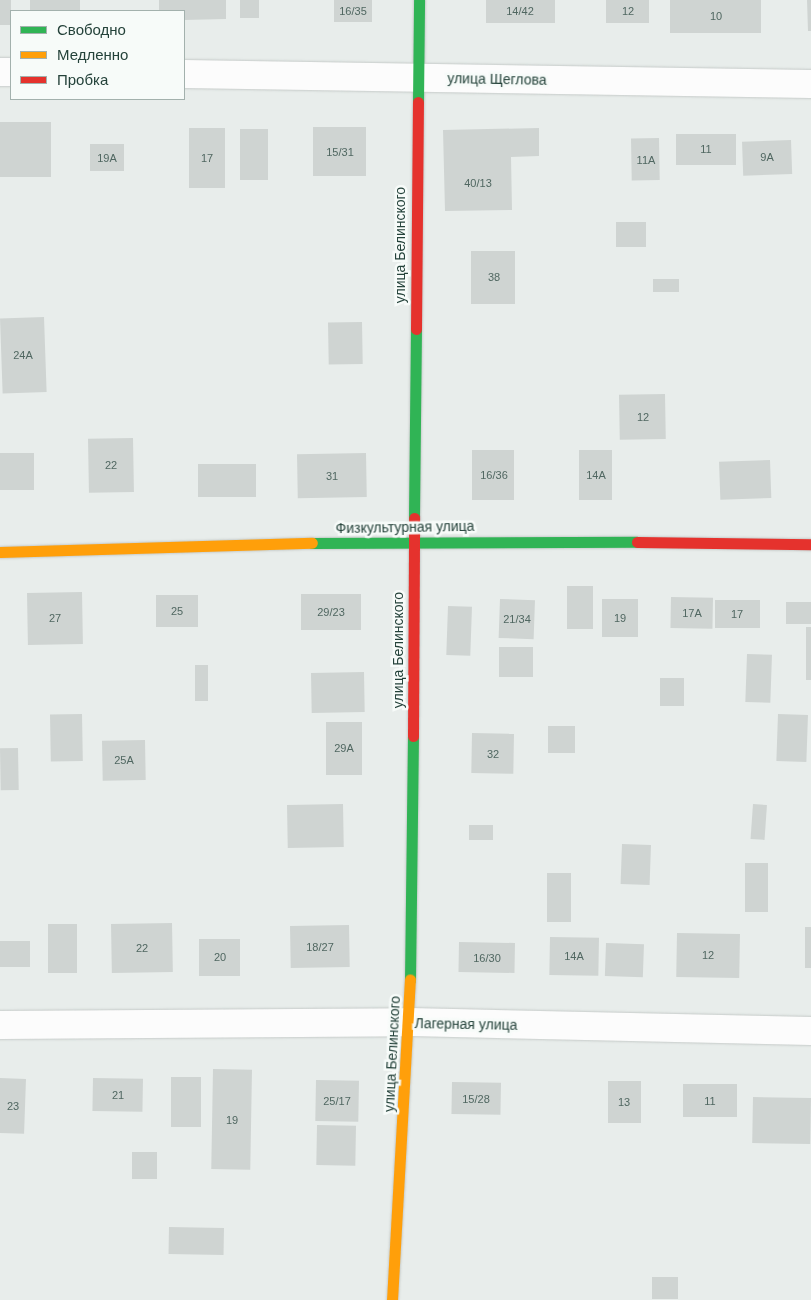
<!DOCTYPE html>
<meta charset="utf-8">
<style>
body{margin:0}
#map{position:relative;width:811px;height:1300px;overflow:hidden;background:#e8edeb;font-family:Helvetica,sans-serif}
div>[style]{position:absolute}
.building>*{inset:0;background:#cfd4d2;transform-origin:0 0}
.roads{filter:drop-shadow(0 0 1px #c5cac8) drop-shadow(0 0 1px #c5cac8)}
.street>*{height:28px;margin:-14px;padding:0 14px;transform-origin:14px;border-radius:14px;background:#fcfcfc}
.fast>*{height:11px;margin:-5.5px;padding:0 5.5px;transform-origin:5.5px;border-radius:5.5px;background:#30b455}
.slow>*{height:11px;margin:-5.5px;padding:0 5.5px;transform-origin:5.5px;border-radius:5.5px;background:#ff9f0a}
.jam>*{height:11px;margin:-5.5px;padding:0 5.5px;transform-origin:5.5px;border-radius:5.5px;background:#e5322d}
span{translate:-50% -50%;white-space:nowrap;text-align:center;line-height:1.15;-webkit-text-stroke:5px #f7fbf9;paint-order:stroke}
.number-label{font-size:11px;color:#506761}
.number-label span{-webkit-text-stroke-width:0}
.street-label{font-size:14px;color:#24423a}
.legend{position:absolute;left:10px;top:10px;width:175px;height:90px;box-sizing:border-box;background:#f7fbf9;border:1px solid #a3b1ad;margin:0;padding:6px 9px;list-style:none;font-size:15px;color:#24423a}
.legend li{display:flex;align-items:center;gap:10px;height:25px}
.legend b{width:25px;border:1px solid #a3b1ad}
</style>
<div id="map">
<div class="building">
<i style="left:0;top:0;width:11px;height:25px"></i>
<i style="left:30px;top:0;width:50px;height:11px"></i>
<i style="clip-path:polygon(159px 0,226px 0,226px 19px,184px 20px,184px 11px,159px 11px)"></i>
<i style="left:240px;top:0;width:19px;height:18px"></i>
<i style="left:334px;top:0;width:38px;height:22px"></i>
<i style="left:486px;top:0;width:69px;height:23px"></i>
<i style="left:606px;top:0;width:43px;height:23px"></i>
<i style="left:670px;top:0;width:91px;height:33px"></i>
<i style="clip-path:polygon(807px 0,811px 0,811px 31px,808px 31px)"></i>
<i style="left:0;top:122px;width:51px;height:55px"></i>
<i style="left:366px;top:127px;width:49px;height:53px;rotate:90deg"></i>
<i style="left:189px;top:128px;width:36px;height:60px"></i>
<i style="clip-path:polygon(539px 128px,539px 156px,511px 157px,512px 210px,445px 211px,443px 130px)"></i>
<i style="left:240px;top:129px;width:28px;height:51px"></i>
<i style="left:676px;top:134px;width:60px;height:31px"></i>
<i style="left:659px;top:138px;width:42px;height:28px;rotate:89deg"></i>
<i style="left:791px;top:140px;width:34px;height:49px;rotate:88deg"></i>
<i style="left:124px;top:144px;width:27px;height:34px;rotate:90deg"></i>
<i style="left:646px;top:222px;width:25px;height:30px;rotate:90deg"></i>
<i style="left:471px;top:251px;width:44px;height:53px"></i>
<i style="left:653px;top:279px;width:26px;height:13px"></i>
<i style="left:44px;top:317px;width:75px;height:44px;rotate:88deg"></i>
<i style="left:362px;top:322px;width:42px;height:34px;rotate:89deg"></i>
<i style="left:665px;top:394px;width:45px;height:46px;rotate:89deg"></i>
<i style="left:133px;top:438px;width:54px;height:45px;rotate:89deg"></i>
<i style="left:472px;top:450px;width:42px;height:50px"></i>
<i style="left:612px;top:450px;width:50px;height:33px;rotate:90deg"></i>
<i style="left:0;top:453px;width:34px;height:37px"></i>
<i style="left:366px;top:453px;width:44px;height:69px;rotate:89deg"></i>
<i style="left:770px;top:460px;width:38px;height:51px;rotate:88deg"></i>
<i style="left:256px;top:464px;width:33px;height:58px;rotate:90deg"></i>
<i style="left:567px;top:586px;width:26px;height:43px"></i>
<i style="left:82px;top:592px;width:52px;height:55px;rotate:89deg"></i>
<i style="left:301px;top:594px;width:60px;height:36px"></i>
<i style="left:156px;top:595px;width:42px;height:32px"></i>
<i style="left:671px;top:597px;width:42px;height:31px;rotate:1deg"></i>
<i style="left:500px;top:599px;width:35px;height:39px;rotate:2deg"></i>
<i style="left:602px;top:599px;width:36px;height:38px"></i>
<i style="left:715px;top:600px;width:45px;height:28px"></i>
<i style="left:786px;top:602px;width:25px;height:22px"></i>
<i style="left:448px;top:606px;width:24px;height:49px;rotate:2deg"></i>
<i style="left:806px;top:627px;width:5px;height:53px"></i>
<i style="left:499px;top:647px;width:34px;height:30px"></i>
<i style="left:747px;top:654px;width:25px;height:48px;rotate:2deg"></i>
<i style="left:195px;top:665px;width:13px;height:36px"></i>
<i style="left:364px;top:672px;width:40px;height:53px;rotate:89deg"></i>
<i style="left:660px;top:678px;width:24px;height:28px"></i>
<i style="left:82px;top:714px;width:47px;height:32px;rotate:89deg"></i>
<i style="left:778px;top:714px;width:30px;height:47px;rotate:2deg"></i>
<i style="left:326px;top:722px;width:36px;height:53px"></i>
<i style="left:548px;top:726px;width:27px;height:27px"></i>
<i style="left:472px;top:733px;width:42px;height:40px;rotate:1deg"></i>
<i style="left:145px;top:740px;width:40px;height:43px;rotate:89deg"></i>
<i style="left:18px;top:748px;width:42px;height:18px;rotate:89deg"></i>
<i style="left:343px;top:804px;width:43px;height:56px;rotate:89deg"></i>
<i style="left:753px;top:804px;width:14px;height:35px;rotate:4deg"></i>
<i style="left:469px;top:825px;width:24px;height:15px"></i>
<i style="left:622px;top:844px;width:29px;height:40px;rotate:2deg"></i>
<i style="left:745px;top:863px;width:23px;height:49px"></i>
<i style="left:547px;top:873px;width:24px;height:49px"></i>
<i style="left:172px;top:923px;width:49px;height:61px;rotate:89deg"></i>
<i style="left:48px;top:924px;width:29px;height:49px"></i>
<i style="left:349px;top:925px;width:42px;height:59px;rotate:89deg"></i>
<i style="left:805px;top:927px;width:6px;height:41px"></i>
<i style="left:677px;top:933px;width:63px;height:44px;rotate:1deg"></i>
<i style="left:550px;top:937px;width:49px;height:38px;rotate:1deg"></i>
<i style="left:199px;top:939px;width:41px;height:37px"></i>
<i style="left:0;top:941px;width:30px;height:26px"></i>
<i style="left:459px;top:942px;width:56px;height:30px;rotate:1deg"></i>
<i style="left:606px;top:943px;width:38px;height:33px;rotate:2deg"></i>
<i style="left:213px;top:1069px;width:39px;height:100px;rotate:1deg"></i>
<i style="left:171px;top:1077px;width:30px;height:50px"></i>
<i style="left:0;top:1078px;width:26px;height:55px;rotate:2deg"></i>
<i style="left:93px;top:1078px;width:50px;height:33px;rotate:1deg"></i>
<i style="left:316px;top:1080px;width:43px;height:41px;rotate:1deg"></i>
<i style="left:608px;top:1081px;width:33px;height:42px"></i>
<i style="left:452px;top:1082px;width:49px;height:32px;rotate:1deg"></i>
<i style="left:683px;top:1084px;width:54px;height:33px"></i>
<i style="left:753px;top:1097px;width:58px;height:46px;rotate:1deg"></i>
<i style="left:317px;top:1125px;width:39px;height:40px;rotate:1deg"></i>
<i style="left:132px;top:1152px;width:25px;height:27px"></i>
<i style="left:169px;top:1227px;width:55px;height:27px;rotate:1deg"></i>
<i style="left:652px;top:1277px;width:26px;height:22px"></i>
</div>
<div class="roads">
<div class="street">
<i style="left:0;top:72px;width:11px"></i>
<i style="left:184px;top:74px;width:627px;rotate:0.91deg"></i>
<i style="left:0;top:1025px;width:410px;rotate:-0.4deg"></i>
<i style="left:410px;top:1022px;width:401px;rotate:1.3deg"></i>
</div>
<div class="fast">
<i style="left:418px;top:102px;width:102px;rotate:-89.4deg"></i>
<i style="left:414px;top:518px;width:189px;rotate:-89.4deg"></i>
<i style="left:312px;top:543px;width:325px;rotate:-0.2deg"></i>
<i style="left:410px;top:980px;width:244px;rotate:-89.3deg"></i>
</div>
<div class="slow">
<i style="left:0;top:552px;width:312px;rotate:-1.7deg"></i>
<i style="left:392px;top:1300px;width:321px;rotate:-86.8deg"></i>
</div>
<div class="jam">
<i style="left:416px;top:329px;width:227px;rotate:-89.5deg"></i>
<i style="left:637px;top:542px;width:174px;rotate:0.7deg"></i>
<i style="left:413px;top:736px;width:218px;rotate:-89.7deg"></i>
</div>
</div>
<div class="number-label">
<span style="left:353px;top:11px">16/35</span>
<span style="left:520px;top:11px">14/42</span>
<span style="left:628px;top:11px">12</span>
<span style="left:716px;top:16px">10</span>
<span style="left:706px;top:149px">11</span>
<span style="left:340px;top:152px">15/31</span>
<span style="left:767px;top:157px">9А</span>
<span style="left:107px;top:158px">19А</span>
<span style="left:207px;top:158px">17</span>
<span style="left:646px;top:160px">11А</span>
<span style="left:478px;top:183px">40/13</span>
<span style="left:494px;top:277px">38</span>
<span style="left:23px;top:355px">24А</span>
<span style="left:643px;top:417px">12</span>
<span style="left:111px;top:465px">22</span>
<span style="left:494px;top:475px">16/36</span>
<span style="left:596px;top:475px">14А</span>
<span style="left:332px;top:476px">31</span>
<span style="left:177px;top:611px">25</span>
<span style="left:331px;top:612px">29/23</span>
<span style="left:692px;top:613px">17А</span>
<span style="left:737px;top:614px">17</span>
<span style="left:55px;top:618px">27</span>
<span style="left:620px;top:618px">19</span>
<span style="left:517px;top:619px">21/34</span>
<span style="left:344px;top:748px">29А</span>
<span style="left:493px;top:754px">32</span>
<span style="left:124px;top:760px">25А</span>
<span style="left:320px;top:947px">18/27</span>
<span style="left:142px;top:948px">22</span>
<span style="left:708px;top:955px">12</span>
<span style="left:574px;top:956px">14А</span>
<span style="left:220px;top:957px">20</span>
<span style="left:487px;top:958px">16/30</span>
<span style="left:118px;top:1095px">21</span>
<span style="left:476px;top:1099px">15/28</span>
<span style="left:337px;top:1101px">25/17</span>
<span style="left:710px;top:1101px">11</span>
<span style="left:624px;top:1102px">13</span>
<span style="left:13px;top:1106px">23</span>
<span style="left:232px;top:1120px">19</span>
</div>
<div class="street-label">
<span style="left:497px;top:79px;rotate:1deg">улица Щеглова</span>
<span style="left:400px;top:245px;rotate:-90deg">улица Белинского</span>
<span style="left:405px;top:527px;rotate:-1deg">Физкультурная улица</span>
<span style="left:398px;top:650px;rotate:-90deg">улица Белинского</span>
<span style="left:466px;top:1024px;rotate:1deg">Лагерная улица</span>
<span style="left:392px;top:1054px;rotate:-87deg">улица Белинского</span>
</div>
<ul class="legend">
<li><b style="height:6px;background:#30b455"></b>Свободно</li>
<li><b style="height:6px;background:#ff9f0a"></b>Медленно</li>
<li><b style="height:6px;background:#e5322d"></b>Пробка</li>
</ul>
</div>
